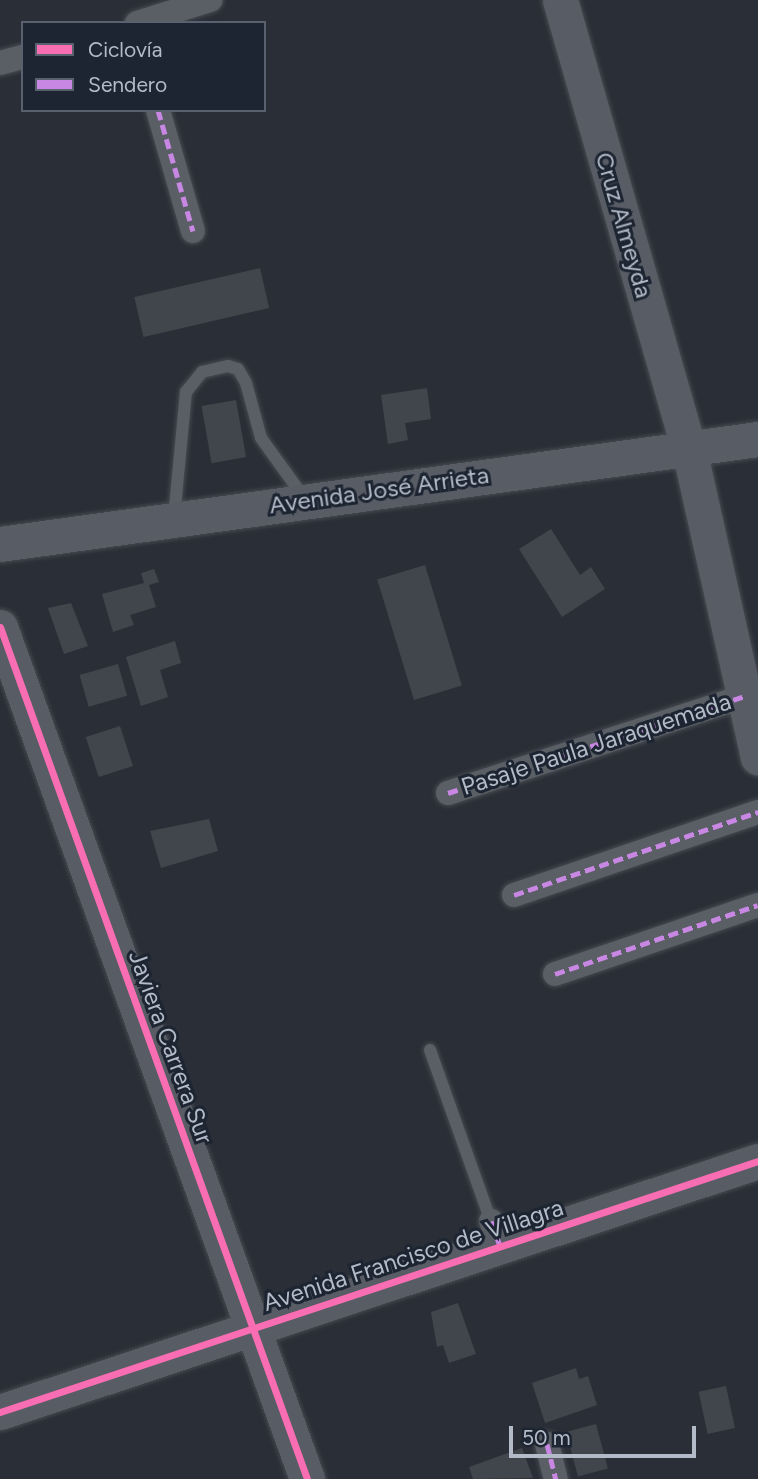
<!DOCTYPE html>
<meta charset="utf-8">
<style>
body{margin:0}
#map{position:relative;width:758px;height:1479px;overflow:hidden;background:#2a2f37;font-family:Figtree,sans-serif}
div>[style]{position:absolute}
.building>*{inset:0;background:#41454c;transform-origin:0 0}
.roads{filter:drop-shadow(0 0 2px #464a50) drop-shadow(0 0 2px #464a50)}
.lane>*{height:12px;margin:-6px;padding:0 6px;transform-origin:6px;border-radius:6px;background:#5a5e65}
.street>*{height:24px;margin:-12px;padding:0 12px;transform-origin:12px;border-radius:12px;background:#5a5e65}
.secondary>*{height:35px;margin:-17.5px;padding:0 17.5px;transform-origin:17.5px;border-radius:17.5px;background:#585c64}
.quiet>*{height:5px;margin-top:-2.5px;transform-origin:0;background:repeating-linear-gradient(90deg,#c787e3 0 10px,transparent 0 15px)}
.cycleway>*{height:7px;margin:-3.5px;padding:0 3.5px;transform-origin:3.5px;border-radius:3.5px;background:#f96db3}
span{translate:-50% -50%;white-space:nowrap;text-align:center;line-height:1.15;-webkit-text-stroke:6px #1d2532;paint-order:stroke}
.street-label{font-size:24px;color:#b4bbc8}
.legend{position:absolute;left:21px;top:21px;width:245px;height:91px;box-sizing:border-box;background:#1d2532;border:2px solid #59616e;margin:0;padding:9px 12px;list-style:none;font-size:21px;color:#b4bbc8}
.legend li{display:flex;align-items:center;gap:14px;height:35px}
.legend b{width:35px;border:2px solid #59616e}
.scale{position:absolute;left:509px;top:1426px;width:187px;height:32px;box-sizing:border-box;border:4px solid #b4bbc8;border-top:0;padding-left:9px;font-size:21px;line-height:24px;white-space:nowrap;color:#b4bbc8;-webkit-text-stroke:5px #1d2532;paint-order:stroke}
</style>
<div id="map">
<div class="building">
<i style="left:260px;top:268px;width:41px;height:129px;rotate:77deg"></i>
<i style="clip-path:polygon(427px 388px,431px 419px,405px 423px,408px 440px,388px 444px,381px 395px)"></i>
<i style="left:236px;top:400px;width:58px;height:35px;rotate:80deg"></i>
<i style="clip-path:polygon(551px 529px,580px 575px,591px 567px,605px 589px,562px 617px,519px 549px)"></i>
<i style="left:425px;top:565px;width:126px;height:50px;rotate:73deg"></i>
<i style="clip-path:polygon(154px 569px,159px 582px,149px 585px,156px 607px,130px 615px,134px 625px,113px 632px,102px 594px,144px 583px,141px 573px)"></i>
<i style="clip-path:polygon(71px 603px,88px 646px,64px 654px,48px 608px)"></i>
<i style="clip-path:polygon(175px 641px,181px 663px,160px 670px,168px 697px,141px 706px,126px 657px)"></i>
<i style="left:118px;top:664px;width:33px;height:40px;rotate:74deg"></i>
<i style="left:120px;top:726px;width:42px;height:36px;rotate:72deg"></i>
<i style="clip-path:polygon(209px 819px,218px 851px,161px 868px,150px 831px)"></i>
<i style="clip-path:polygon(458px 1303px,476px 1354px,449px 1363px,443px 1345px,437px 1347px,431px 1312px)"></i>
<i style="clip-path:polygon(576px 1368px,579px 1379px,588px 1376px,597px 1405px,545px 1423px,532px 1383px)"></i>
<i style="left:726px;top:1386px;width:43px;height:28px;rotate:78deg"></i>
<i style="left:596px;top:1424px;width:46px;height:31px;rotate:75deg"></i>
<i style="clip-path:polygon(522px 1448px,533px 1478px,473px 1479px,469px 1467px)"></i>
</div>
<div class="roads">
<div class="lane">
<i style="left:174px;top:518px;width:127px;rotate:-84.6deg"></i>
<i style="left:186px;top:392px;width:26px;rotate:-51deg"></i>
<i style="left:202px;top:372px;width:27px;rotate:-13deg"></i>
<i style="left:228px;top:366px;width:10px;rotate:17deg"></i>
<i style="left:238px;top:369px;width:16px;rotate:60deg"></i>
<i style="left:246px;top:383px;width:57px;rotate:74.7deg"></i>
<i style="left:261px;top:438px;width:75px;rotate:54.2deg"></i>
<i style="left:430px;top:1050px;width:182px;rotate:70.4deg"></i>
</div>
<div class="street">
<i style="left:137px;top:23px;width:77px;rotate:-17.5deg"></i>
<i style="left:0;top:63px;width:24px;rotate:-15deg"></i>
<i style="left:158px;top:110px;width:126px;rotate:73.9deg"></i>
<i style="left:448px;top:793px;width:312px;rotate:-18.1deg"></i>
<i style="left:514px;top:895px;width:258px;rotate:-18.8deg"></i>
<i style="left:555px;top:974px;width:214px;rotate:-18.8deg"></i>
<i style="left:491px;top:1221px;width:27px;rotate:70deg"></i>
<i style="left:547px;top:1444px;width:36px;rotate:76deg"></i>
</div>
<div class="secondary">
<i style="left:560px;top:0;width:467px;rotate:74deg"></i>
<i style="left:689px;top:449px;width:316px;rotate:77.4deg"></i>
<i style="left:0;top:544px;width:765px;rotate:-7.89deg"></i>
<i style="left:0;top:627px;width:906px;rotate:70.18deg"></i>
<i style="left:0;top:1412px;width:798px;rotate:-18.32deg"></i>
</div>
</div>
<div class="quiet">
<i style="left:158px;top:110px;width:126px;rotate:73.9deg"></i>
<i style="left:448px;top:793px;width:312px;rotate:-18.1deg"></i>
<i style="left:514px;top:895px;width:258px;rotate:-18.8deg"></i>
<i style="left:555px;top:974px;width:214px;rotate:-18.8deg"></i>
<i style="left:491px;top:1221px;width:27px;rotate:70deg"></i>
<i style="left:547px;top:1444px;width:36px;rotate:76deg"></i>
</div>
<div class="cycleway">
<i style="left:0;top:627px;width:906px;rotate:70.18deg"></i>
<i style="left:0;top:1412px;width:798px;rotate:-18.32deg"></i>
</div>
<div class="street-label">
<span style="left:624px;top:225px;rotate:74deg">Cruz Almeyda</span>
<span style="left:379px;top:490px;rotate:-8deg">Avenida José Arrieta</span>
<span style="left:596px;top:744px;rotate:-18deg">Pasaje Paula Jaraquemada</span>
<span style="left:171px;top:1047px;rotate:70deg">Javiera Carrera Sur</span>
<span style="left:413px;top:1255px;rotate:-18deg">Avenida Francisco de Villagra</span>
</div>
<ul class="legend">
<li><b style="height:9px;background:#f96db3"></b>Ciclovía</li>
<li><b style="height:9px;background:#c787e3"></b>Sendero</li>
</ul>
<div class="scale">50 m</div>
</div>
